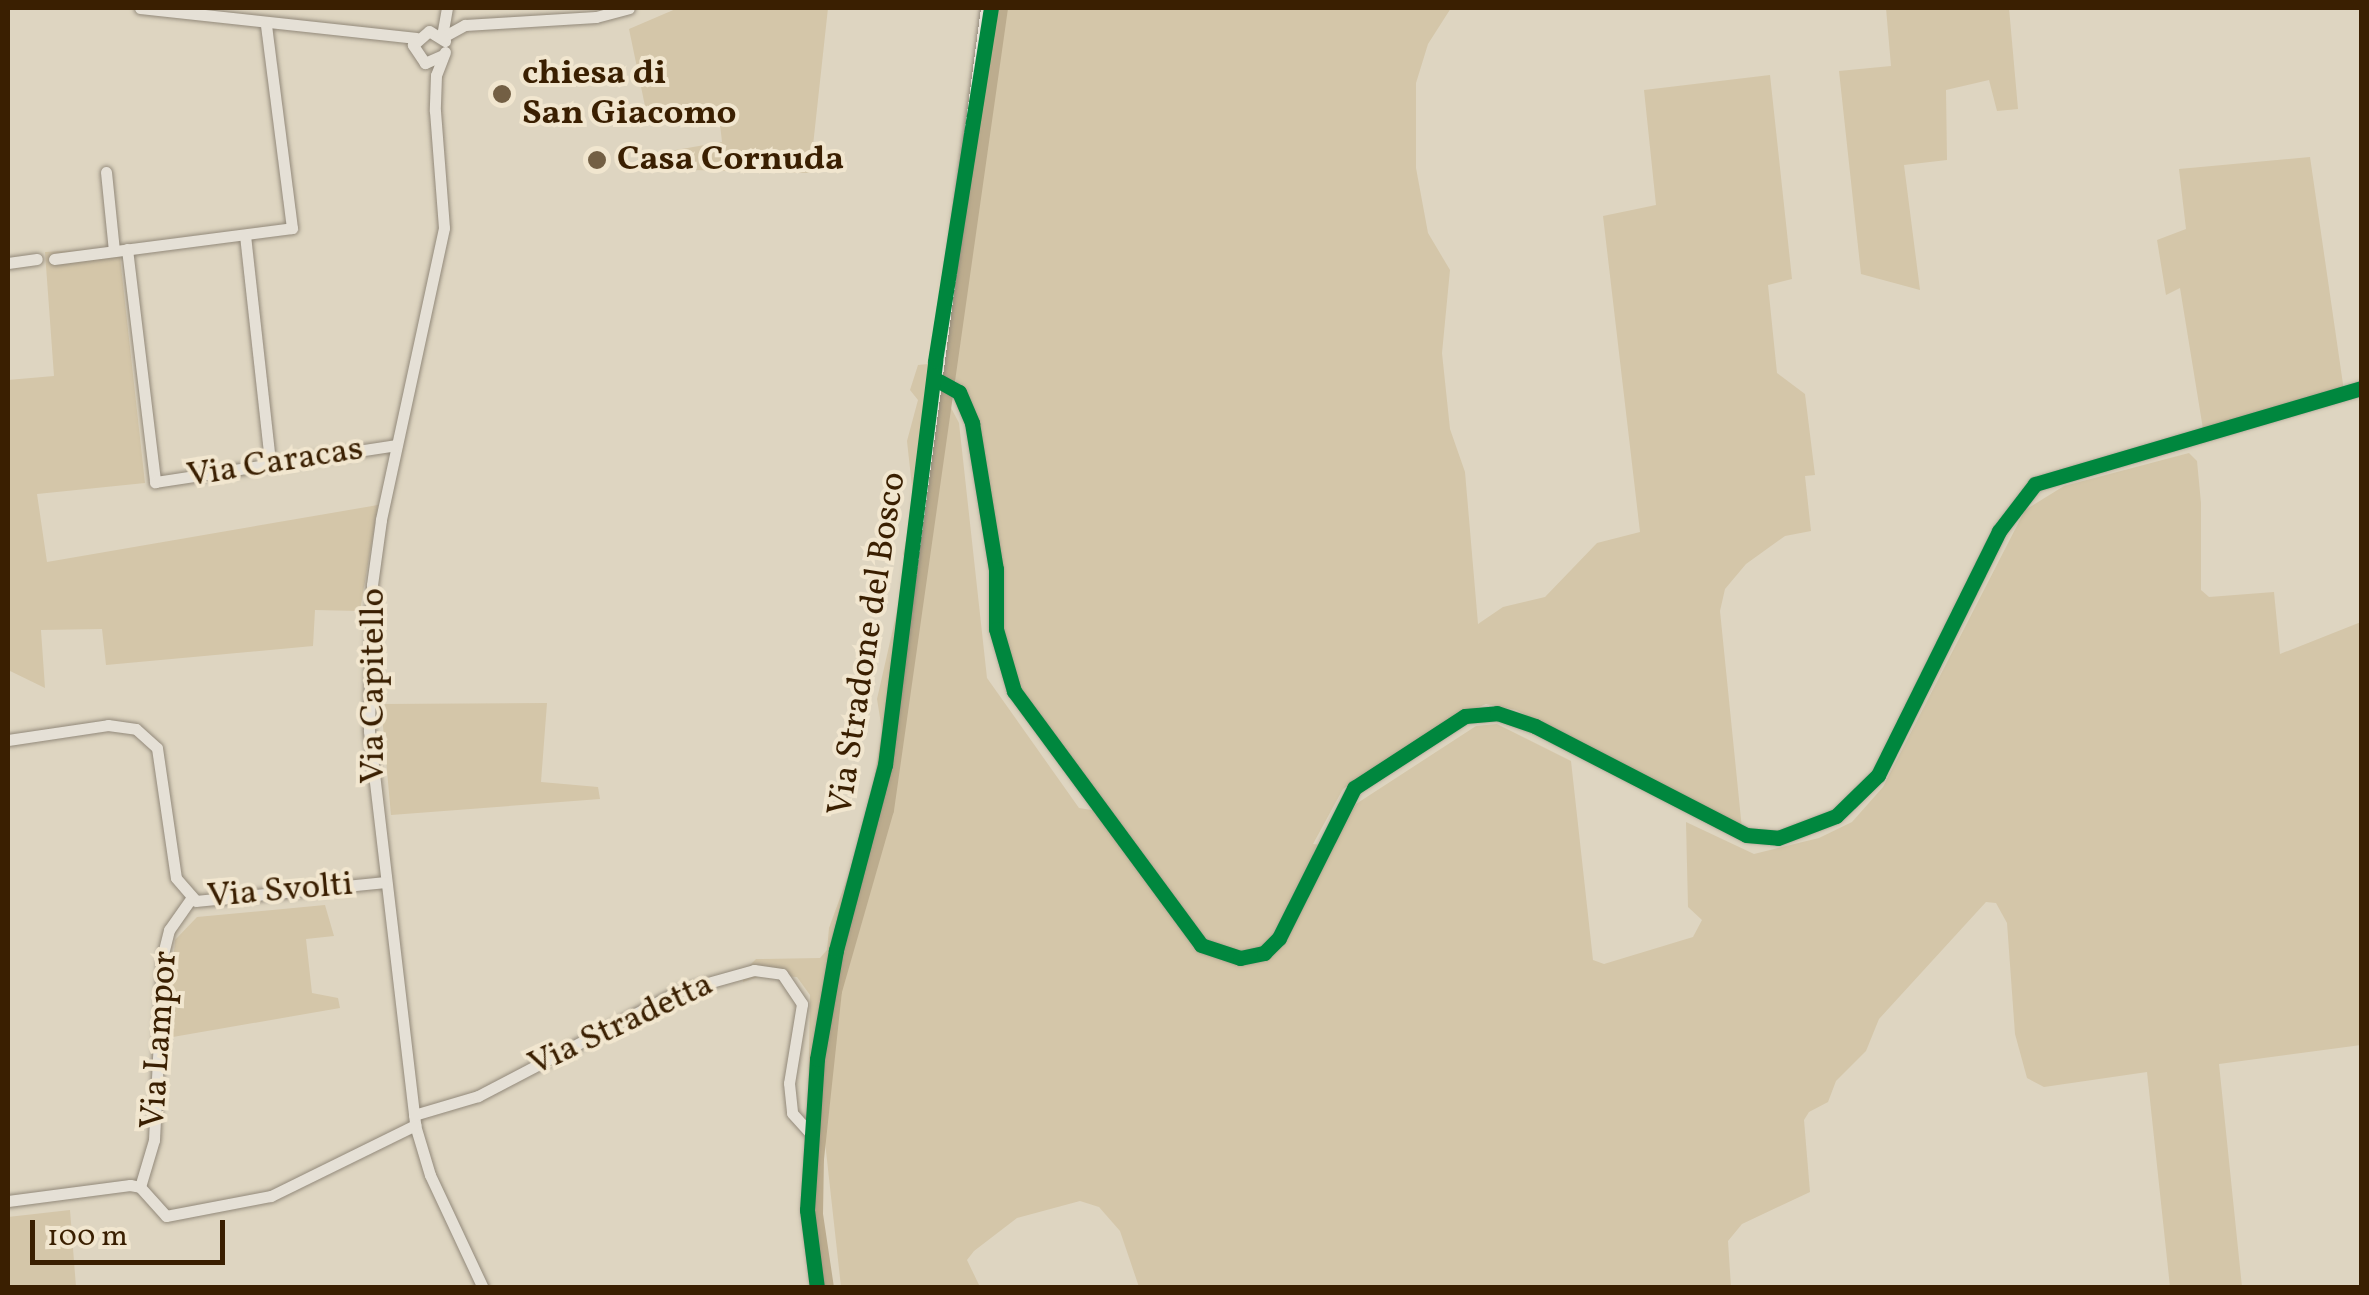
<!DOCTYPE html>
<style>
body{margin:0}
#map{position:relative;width:2369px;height:1295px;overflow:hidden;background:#ded5c1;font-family:Vollkorn,serif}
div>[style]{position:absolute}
.green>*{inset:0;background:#d4c6a9}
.canal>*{height:14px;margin:-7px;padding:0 7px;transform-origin:7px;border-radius:7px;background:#bcac8e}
.roads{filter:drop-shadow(0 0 2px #92897a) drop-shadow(0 0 2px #92897a)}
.minor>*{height:11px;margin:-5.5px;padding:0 5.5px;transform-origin:5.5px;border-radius:5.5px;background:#e5e0d6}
.cycleway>*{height:15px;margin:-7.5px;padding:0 7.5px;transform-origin:7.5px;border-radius:7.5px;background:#00873e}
.dots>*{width:28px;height:28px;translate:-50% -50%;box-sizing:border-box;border:5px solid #f1e6cf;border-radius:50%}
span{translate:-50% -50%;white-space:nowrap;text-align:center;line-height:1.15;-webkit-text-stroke:8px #f1e6cf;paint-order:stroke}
.poi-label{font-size:35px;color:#3a1f01;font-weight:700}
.left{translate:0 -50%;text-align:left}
.street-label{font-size:35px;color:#3a1f01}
.frame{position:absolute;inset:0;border:10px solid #3a1f01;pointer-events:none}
.scale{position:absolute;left:30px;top:1220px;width:195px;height:45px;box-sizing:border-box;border:5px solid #3a1f01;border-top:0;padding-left:12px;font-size:30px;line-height:35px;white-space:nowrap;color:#3a1f01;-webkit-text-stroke:8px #f1e6cf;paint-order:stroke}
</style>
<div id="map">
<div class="green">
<div style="clip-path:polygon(678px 8px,828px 8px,810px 173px,652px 169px,647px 155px,722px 142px,718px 106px,645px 106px,629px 29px)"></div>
<div style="clip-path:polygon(1002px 8px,1451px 8px,1428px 44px,1416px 83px,1416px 168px,1428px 233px,1450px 270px,1442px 353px,1450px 429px,1465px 472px,1478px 624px,1503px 607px,1545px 597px,1597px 543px,1640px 532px,1603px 216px,1656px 205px,1644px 90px,1770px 75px,1792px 279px,1768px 285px,1777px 373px,1805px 394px,1815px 475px,1805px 476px,1811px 531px,1785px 536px,1746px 564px,1725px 589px,1720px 611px,1742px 829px,1516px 710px,1486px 704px,1445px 722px,1343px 789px,1313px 844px,1332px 846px,1356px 804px,1476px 726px,1497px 724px,1571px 761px,1593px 960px,1604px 964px,1693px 937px,1702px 920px,1688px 907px,1686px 822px,1754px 854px,1819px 838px,1852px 822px,1883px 787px,2025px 510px,2064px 486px,2189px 453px,2197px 461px,2201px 503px,2201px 590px,2209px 597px,2274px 592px,2280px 654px,2361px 622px,2361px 1045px,2219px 1064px,2242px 1287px,2170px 1287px,2147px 1072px,2044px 1087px,2027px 1078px,2015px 1034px,2007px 923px,1996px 903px,1986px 902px,1879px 1019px,1866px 1051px,1836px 1081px,1828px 1102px,1809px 1112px,1804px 1120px,1810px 1192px,1742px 1224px,1728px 1241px,1731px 1287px,1139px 1287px,1120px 1231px,1099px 1207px,1080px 1201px,1017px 1218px,974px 1251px,967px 1260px,980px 1287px,841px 1287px,825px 1142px,817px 1121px,808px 1115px,810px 995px,797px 977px,765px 975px,743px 982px,743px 972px,756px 959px,820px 958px,827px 950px,829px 928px,867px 824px,882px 730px,877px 699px,907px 567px,903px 554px,914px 505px,907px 441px,918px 400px,910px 390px,918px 365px,928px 364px,959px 423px,987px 678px,1079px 808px,1104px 812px,1025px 704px,1002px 653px,980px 434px,948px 364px)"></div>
<div style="clip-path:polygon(1886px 8px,2009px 8px,2018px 109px,1997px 111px,1989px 80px,1946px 90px,1947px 160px,1904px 165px,1920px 290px,1861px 274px,1839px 71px,1891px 66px)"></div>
<div style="clip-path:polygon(2310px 157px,2344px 391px,2203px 429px,2180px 288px,2166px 295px,2157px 240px,2186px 229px,2179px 169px)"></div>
<div style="clip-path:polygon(119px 248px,145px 483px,37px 494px,47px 562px,378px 505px,360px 611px,315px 610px,313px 646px,106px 665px,102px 629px,41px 630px,45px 688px,8px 670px,8px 380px,54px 376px,45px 252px)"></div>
<div style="clip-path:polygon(547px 703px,541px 782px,598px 787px,600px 799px,391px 815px,381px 704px)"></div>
<div style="clip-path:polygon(325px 905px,334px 936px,306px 939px,312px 993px,338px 998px,340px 1008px,167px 1038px,175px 940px,197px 917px)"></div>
<div style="clip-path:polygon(70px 1210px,76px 1287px,8px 1287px,8px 1217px)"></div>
</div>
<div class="canal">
<div style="left:827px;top:1288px;width:75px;rotate:-98.5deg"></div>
<div style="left:816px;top:1214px;width:55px;rotate:-89deg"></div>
<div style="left:817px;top:1159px;width:169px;rotate:-83.9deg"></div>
<div style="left:835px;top:991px;width:188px;rotate:-74deg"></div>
<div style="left:887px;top:810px;width:810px;rotate:-81.91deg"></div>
</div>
<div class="roads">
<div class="minor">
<div style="left:140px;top:8px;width:278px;rotate:6.2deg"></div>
<div style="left:442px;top:36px;width:28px;rotate:-80deg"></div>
<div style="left:443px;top:37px;width:25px;rotate:-29deg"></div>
<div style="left:465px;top:25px;width:131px;rotate:-3.5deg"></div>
<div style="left:596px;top:17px;width:34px;rotate:-15deg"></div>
<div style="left:445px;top:52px;width:25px;rotate:111deg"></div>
<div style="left:436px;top:75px;width:36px;rotate:92deg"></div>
<div style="left:435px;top:111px;width:117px;rotate:85.6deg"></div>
<div style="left:444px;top:228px;width:299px;rotate:102.2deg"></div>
<div style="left:381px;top:520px;width:66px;rotate:97.9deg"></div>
<div style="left:372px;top:585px;width:146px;rotate:91.2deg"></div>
<div style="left:369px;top:731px;width:397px;rotate:83.3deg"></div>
<div style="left:415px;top:1125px;width:52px;rotate:73.3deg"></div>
<div style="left:430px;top:1175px;width:125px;rotate:64.9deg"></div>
<div style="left:443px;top:55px;width:20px;rotate:156deg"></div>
<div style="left:425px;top:63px;width:22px;rotate:-124deg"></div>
<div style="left:413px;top:45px;width:21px;rotate:-41deg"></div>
<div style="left:429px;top:31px;width:19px;rotate:32deg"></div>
<div style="left:106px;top:172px;width:79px;rotate:84.2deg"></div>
<div style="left:245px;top:235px;width:229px;rotate:83.7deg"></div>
<div style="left:127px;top:249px;width:235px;rotate:83.1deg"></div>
<div style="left:155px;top:482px;width:244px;rotate:-8.7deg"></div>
<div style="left:54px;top:259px;width:240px;rotate:-7.4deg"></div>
<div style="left:292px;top:228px;width:206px;rotate:-97.3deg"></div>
<div style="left:8px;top:263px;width:29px;rotate:-8deg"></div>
<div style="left:937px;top:380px;width:25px;rotate:29deg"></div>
<div style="left:959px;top:392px;width:34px;rotate:67deg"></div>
<div style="left:972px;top:423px;width:148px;rotate:80.7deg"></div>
<div style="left:996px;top:569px;width:60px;rotate:90deg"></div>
<div style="left:996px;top:629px;width:65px;rotate:73.8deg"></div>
<div style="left:1014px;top:691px;width:315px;rotate:53.6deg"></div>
<div style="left:1201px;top:945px;width:41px;rotate:18.4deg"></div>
<div style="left:1240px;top:958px;width:25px;rotate:-12deg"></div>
<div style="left:1264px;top:953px;width:21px;rotate:-45deg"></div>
<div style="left:1279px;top:938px;width:168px;rotate:-63.4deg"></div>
<div style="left:1354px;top:788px;width:132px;rotate:-33deg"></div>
<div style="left:1465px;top:716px;width:32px;rotate:-5deg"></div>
<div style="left:1497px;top:713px;width:40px;rotate:18.9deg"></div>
<div style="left:1535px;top:726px;width:237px;rotate:27.3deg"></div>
<div style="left:1746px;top:835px;width:32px;rotate:5deg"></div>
<div style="left:1778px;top:838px;width:62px;rotate:-20.8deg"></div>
<div style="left:1836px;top:816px;width:59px;rotate:-44.3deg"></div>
<div style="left:1878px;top:775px;width:272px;rotate:-63.6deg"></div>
<div style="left:1999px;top:531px;width:59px;rotate:-52.5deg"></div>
<div style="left:2035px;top:484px;width:341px;rotate:-16.4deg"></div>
<div style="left:8px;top:740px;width:101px;rotate:-8.5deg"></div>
<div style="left:108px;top:725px;width:28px;rotate:8deg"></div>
<div style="left:136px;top:729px;width:28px;rotate:42deg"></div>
<div style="left:157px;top:748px;width:131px;rotate:81.7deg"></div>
<div style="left:176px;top:878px;width:30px;rotate:49deg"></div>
<div style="left:196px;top:901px;width:190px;rotate:-5.7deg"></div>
<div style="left:414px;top:1115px;width:67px;rotate:-16.5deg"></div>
<div style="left:478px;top:1096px;width:227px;rotate:-27.6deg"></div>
<div style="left:679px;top:991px;width:78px;rotate:-15.6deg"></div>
<div style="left:754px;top:970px;width:28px;rotate:8deg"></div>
<div style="left:782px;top:974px;width:36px;rotate:56deg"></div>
<div style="left:802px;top:1004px;width:80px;rotate:99.3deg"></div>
<div style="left:789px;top:1083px;width:30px;rotate:84deg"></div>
<div style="left:792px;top:1113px;width:27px;rotate:48deg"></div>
<div style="left:140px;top:1187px;width:49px;rotate:-73.4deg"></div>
<div style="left:154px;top:1140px;width:186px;rotate:-87.2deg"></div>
<div style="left:163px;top:954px;width:25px;rotate:-76deg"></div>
<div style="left:169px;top:930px;width:39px;rotate:-55deg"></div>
<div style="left:8px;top:1201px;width:123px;rotate:-7.5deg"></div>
<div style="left:130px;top:1185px;width:10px;rotate:11deg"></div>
<div style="left:140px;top:1187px;width:39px;rotate:48deg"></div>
<div style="left:166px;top:1216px;width:107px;rotate:-10.8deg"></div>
<div style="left:271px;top:1196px;width:161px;rotate:-26.2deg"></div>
<div style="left:817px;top:1288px;width:79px;rotate:-97.3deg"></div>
<div style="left:807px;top:1210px;width:151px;rotate:-86.2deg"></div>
<div style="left:817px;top:1059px;width:111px;rotate:-80.1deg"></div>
<div style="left:836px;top:950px;width:191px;rotate:-75.2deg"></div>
<div style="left:885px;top:765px;width:764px;rotate:-82.4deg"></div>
</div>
</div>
<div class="cycleway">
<div style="left:937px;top:380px;width:25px;rotate:29deg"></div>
<div style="left:959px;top:392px;width:34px;rotate:67deg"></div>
<div style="left:972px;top:423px;width:148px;rotate:80.7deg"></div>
<div style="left:996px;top:569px;width:60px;rotate:90deg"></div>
<div style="left:996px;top:629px;width:65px;rotate:73.8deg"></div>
<div style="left:1014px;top:691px;width:315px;rotate:53.6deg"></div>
<div style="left:1201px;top:945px;width:41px;rotate:18.4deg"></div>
<div style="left:1240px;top:958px;width:25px;rotate:-12deg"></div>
<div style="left:1264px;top:953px;width:21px;rotate:-45deg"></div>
<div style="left:1279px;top:938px;width:168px;rotate:-63.4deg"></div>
<div style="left:1354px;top:788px;width:132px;rotate:-33deg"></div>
<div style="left:1465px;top:716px;width:32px;rotate:-5deg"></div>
<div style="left:1497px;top:713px;width:40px;rotate:18.9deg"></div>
<div style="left:1535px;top:726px;width:237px;rotate:27.3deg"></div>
<div style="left:1746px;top:835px;width:32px;rotate:5deg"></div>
<div style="left:1778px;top:838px;width:62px;rotate:-20.8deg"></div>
<div style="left:1836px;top:816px;width:59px;rotate:-44.3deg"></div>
<div style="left:1878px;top:775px;width:272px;rotate:-63.6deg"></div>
<div style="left:1999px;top:531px;width:59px;rotate:-52.5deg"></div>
<div style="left:2035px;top:484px;width:341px;rotate:-16.4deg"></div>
<div style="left:817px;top:1288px;width:79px;rotate:-97.3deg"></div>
<div style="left:807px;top:1210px;width:151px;rotate:-86.2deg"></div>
<div style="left:817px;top:1059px;width:111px;rotate:-80.1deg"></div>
<div style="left:836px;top:950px;width:191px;rotate:-75.2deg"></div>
<div style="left:885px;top:765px;width:407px;rotate:-82.9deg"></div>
<div style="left:935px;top:361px;width:357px;rotate:-81deg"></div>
</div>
<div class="dots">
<div style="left:502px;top:94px;background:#735f44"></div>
<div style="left:597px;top:160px;background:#735f44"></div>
</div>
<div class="poi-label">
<span class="left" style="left:522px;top:94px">chiesa di<br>San Giacomo</span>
<span class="left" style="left:617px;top:160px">Casa Cornuda</span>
</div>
<div class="street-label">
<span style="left:275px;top:463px;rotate:-9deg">Via Caracas</span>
<span style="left:868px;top:644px;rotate:-81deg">Via Stradone del Bosco</span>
<span style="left:374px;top:686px;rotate:-90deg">Via Capitello</span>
<span style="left:280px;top:891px;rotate:-5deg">Via Svolti</span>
<span style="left:621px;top:1025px;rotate:-25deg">Via Stradetta</span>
<span style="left:160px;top:1040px;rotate:-86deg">Via Lampor</span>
</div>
<div class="frame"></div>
<div class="scale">100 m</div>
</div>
